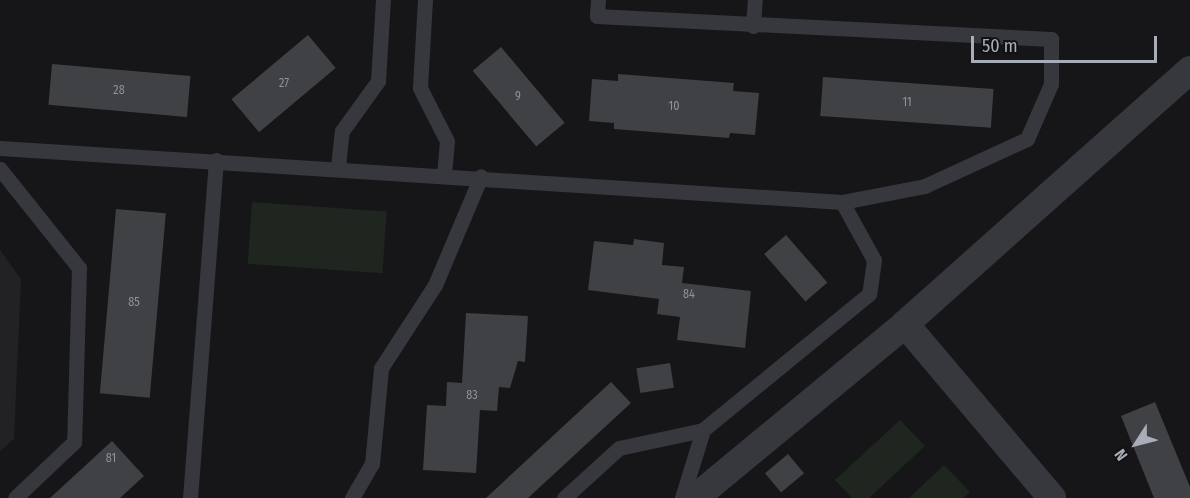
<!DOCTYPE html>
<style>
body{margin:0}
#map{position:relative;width:1190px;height:498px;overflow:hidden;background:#161618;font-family:"Fira Sans Condensed",sans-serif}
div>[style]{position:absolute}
.built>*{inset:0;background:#222225}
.green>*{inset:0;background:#1e261f;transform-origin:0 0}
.building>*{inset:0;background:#404145;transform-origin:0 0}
.lane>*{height:15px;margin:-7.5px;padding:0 7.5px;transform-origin:7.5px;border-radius:7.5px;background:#37383d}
.street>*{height:28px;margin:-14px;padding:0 14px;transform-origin:14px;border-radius:14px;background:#37383d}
span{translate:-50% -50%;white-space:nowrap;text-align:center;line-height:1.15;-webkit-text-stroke:4.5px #111113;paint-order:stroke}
.number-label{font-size:12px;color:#8e929b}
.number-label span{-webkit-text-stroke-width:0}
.north{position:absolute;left:1106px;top:414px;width:60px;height:60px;-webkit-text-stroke:4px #111113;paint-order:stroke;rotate:234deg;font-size:16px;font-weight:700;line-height:24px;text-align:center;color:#a8adb8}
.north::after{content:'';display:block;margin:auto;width:21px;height:27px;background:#a8adb8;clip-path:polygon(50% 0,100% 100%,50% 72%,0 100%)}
.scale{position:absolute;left:971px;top:36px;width:186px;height:27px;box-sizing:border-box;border:3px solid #a8adb8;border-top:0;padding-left:8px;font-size:18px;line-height:21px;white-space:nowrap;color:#a8adb8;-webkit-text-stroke:4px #111113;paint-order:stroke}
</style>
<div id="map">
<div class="built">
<div style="clip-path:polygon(0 250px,21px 279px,14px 439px,0 451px)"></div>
</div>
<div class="green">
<div style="left:252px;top:202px;width:135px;height:62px;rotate:4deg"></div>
<div style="clip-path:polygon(900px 420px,925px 446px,869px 498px,852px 498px,835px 480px)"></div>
<div style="clip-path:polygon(944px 465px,970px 492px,963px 498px,909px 498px)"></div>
</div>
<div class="building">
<div style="left:308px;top:35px;width:43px;height:100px;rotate:50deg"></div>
<div style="left:501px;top:47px;width:99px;height:37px;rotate:50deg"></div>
<div style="left:52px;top:64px;width:139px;height:41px;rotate:5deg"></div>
<div style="clip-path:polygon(618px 74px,734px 83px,733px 91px,759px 93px,755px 135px,730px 133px,729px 138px,614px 129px,614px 123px,589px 121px,592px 79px,618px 81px)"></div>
<div style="left:823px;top:77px;width:171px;height:39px;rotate:4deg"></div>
<div style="left:116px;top:209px;width:50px;height:185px;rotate:5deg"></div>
<div style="left:786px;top:235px;width:63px;height:29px;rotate:49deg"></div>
<div style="clip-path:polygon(634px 239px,664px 243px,662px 265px,684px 267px,682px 283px,751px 291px,745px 348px,677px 340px,680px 317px,657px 314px,659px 299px,588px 290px,594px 241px,633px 245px)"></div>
<div style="clip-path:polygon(466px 313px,528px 316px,525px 362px,518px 361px,510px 388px,499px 387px,497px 411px,480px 410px,476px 473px,423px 470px,427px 405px,446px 406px,447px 382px,462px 383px)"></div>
<div style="left:670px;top:363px;width:25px;height:34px;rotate:81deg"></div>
<div style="clip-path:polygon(611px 382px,631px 403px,528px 498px,486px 498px)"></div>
<div style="clip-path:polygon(1155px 402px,1190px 487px,1190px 498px,1154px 498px,1121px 416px)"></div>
<div style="clip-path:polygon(112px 441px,144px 476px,120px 498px,50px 498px)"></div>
<div style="left:788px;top:454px;width:25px;height:30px;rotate:50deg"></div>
</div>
<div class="lane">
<div style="left:425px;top:0;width:88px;rotate:93.3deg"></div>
<div style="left:420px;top:88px;width:59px;rotate:63deg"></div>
<div style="left:447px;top:141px;width:32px;rotate:95deg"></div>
<div style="left:598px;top:0;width:16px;rotate:94deg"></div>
<div style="left:597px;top:16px;width:455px;rotate:2.9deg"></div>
<div style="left:1051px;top:39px;width:45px;rotate:90deg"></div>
<div style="left:1051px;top:84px;width:60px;rotate:113.6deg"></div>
<div style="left:1027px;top:139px;width:112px;rotate:155.3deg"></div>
<div style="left:925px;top:186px;width:85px;rotate:169.1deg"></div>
<div style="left:753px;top:26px;width:26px;rotate:-86deg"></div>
<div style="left:0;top:148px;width:844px;rotate:3.67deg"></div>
<div style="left:842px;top:202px;width:66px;rotate:61.1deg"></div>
<div style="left:874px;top:260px;width:34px;rotate:98deg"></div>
<div style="left:869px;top:294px;width:215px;rotate:140.7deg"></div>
<div style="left:703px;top:430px;width:71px;rotate:107.2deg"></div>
<div style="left:338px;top:167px;width:36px;rotate:-84deg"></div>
<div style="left:342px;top:131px;width:62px;rotate:-54.2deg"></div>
<div style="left:378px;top:81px;width:81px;rotate:-86.5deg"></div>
<div style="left:0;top:169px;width:127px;rotate:51.4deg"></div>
<div style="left:79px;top:268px;width:174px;rotate:91.6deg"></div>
<div style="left:74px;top:442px;width:81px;rotate:136.5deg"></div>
<div style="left:190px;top:498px;width:339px;rotate:-85.6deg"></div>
<div style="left:352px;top:498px;width:39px;rotate:-60deg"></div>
<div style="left:372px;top:464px;width:96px;rotate:-84.6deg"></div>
<div style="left:381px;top:368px;width:99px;rotate:-57deg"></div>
<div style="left:435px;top:285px;width:118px;rotate:-67.1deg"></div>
<div style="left:564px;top:498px;width:74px;rotate:-42.3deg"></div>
<div style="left:619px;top:448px;width:86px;rotate:-12.1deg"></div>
</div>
<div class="street">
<div style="left:905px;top:324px;width:228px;rotate:49.8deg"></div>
<div style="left:695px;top:498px;width:273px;rotate:-39.6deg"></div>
<div style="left:905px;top:324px;width:382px;rotate:-41.7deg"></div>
</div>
<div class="number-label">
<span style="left:284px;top:84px">27</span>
<span style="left:119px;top:91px">28</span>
<span style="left:518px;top:97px">9</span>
<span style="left:907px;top:103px">11</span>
<span style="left:674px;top:107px">10</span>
<span style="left:689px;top:295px">84</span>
<span style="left:134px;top:303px">85</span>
<span style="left:472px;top:396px">83</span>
<span style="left:111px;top:459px">81</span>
</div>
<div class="north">N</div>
<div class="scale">50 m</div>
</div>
